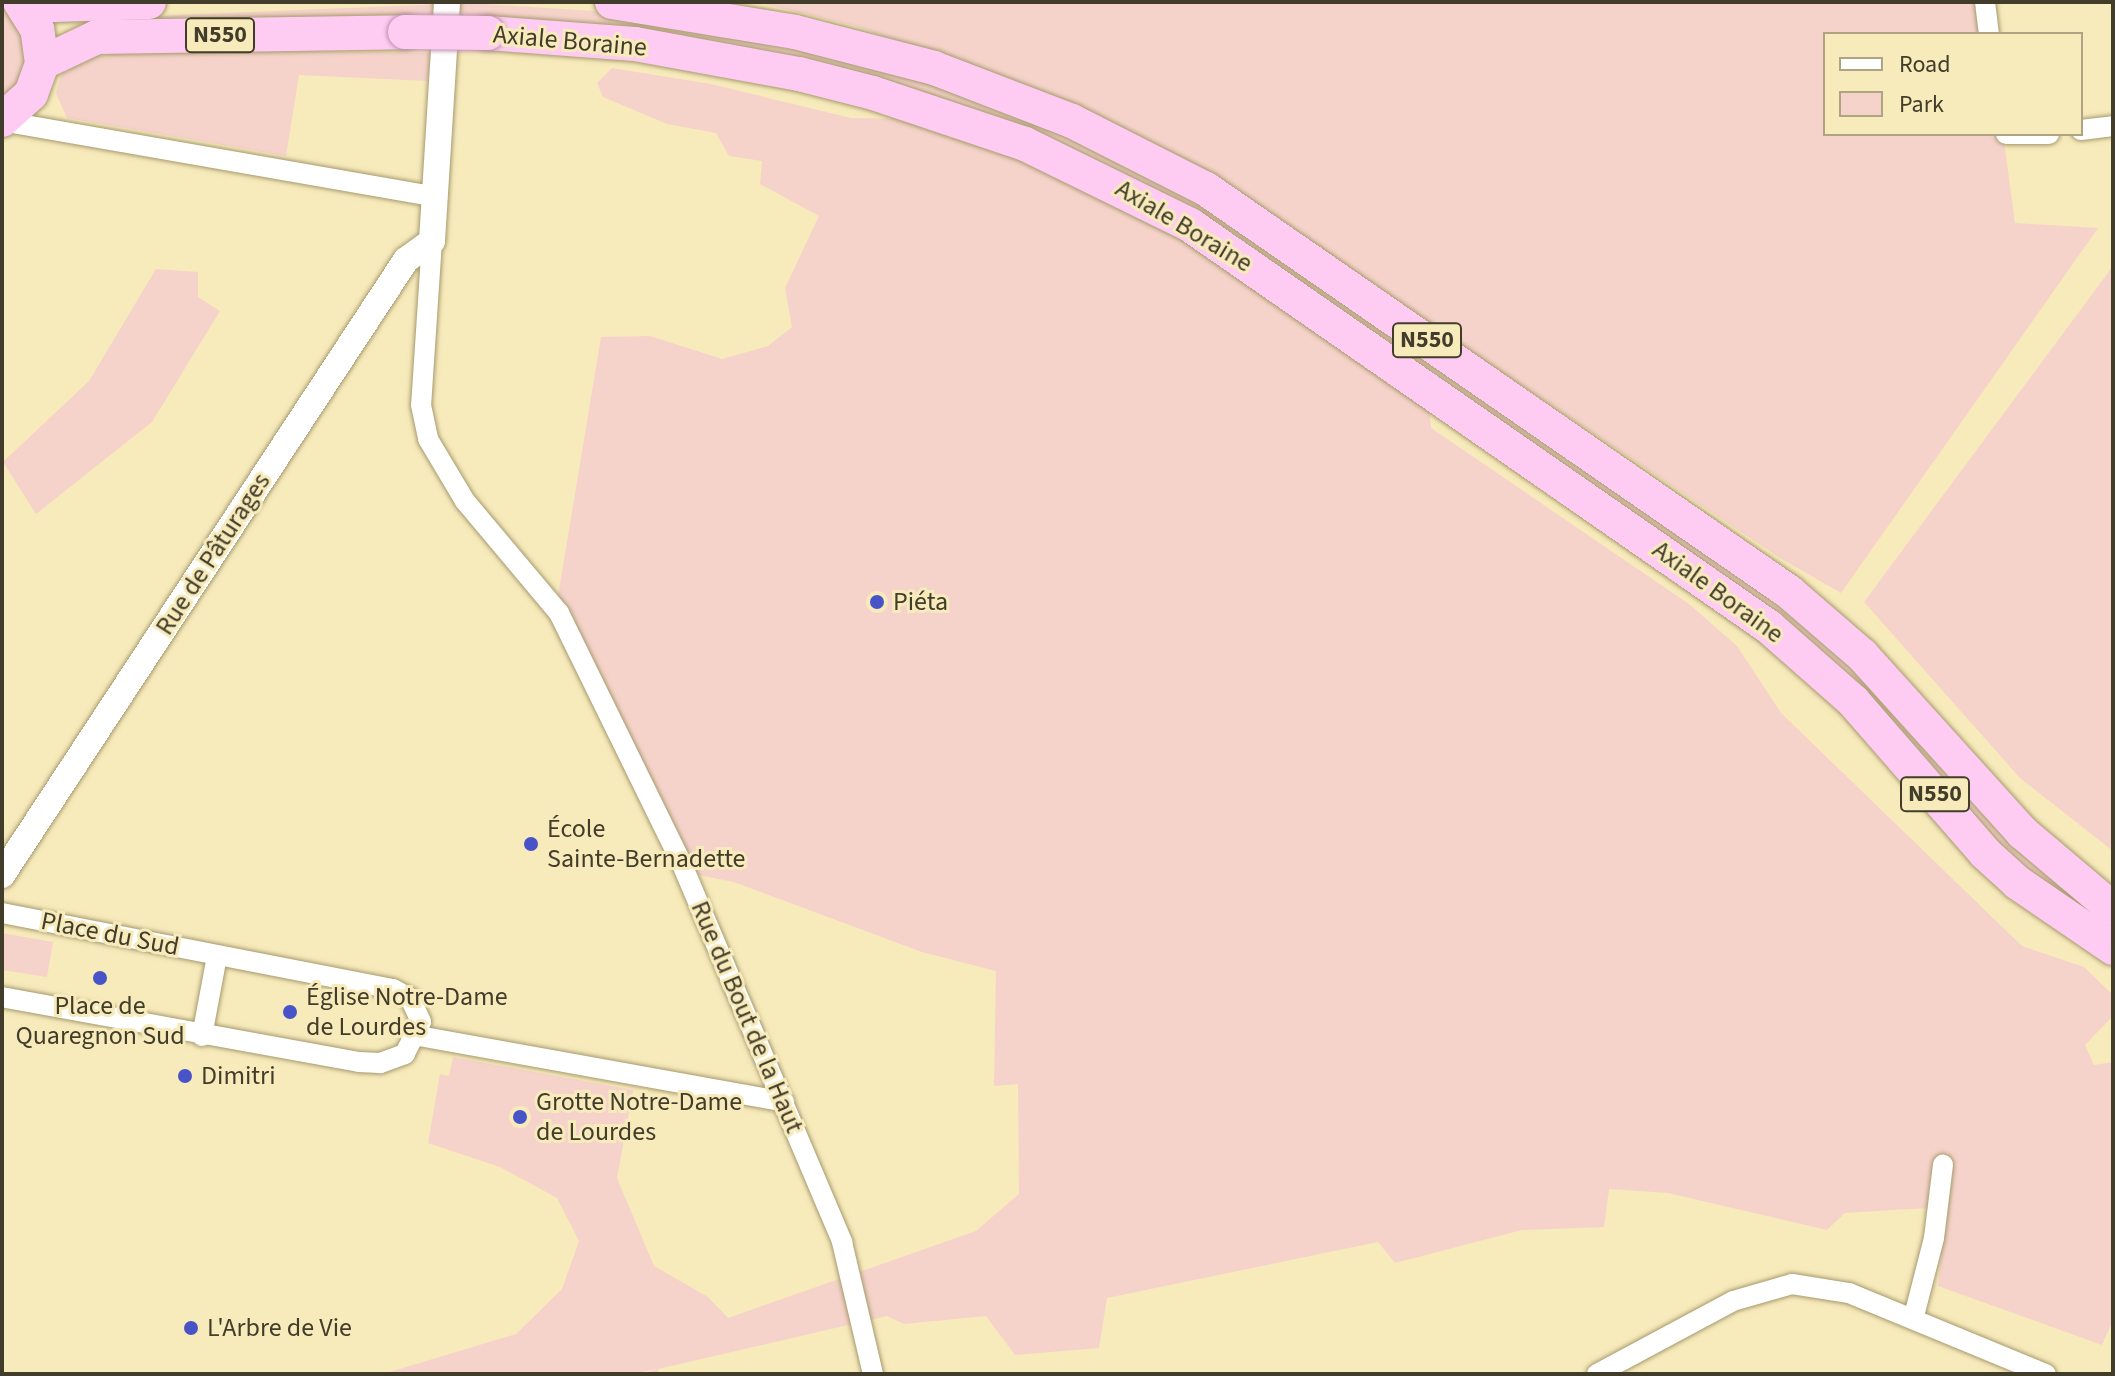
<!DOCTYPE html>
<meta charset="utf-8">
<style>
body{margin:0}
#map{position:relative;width:2115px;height:1376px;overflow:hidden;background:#f7eabb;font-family:"Source Sans 3",sans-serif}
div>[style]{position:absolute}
.green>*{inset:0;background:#f6d3ca}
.roads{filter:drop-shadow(0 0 2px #a69a6e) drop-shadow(0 0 2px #a69a6e)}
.minor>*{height:20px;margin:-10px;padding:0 10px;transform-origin:10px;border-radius:10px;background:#fff}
.tertiary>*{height:26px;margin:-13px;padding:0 13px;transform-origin:13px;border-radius:13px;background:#fff}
.trunk>*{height:34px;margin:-17px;padding:0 17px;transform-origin:17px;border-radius:17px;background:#feccf2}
.bridges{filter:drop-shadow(0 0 2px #bc91aa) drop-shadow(0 0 2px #bc91aa)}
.trunk-bridge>*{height:34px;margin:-17px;padding:0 17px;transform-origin:17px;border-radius:17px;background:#feccf2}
.dots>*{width:22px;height:22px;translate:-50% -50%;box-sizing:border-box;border:4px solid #f7eabb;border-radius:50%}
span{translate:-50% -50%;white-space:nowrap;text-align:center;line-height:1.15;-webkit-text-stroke:6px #f7eabb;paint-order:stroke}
.shield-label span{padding:2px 6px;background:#f7eabb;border:2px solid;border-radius:6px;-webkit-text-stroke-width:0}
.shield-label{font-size:24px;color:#423c2a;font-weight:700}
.street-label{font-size:26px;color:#423c2a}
.poi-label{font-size:26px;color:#423c2a}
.left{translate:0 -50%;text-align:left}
.frame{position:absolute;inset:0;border:4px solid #423c2a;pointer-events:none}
.legend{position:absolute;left:1823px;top:32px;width:260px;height:104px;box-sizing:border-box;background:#f7eabb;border:2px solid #afa481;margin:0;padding:10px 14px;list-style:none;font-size:24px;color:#423c2a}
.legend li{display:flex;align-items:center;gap:16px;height:40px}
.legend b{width:40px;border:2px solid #afa481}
</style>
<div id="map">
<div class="green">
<div style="clip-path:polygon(756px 2px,1985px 2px,1989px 34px,1825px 34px,1825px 134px,2003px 134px,2015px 223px,2098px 228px,1841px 593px,1780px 558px,1193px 166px,944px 57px,855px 26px)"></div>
<div style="clip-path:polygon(469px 3px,625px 13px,715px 25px,993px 101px,1163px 178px,1809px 622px,2113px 924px,2113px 934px,2018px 867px,1891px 725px,1234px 240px,823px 68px,111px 23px,173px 15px)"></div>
<div style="clip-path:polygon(2px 4px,21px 23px,27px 72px,2px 106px)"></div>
<div style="clip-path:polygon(118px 53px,294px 51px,431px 53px,428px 81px,299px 75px,286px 156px,67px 118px,56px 93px,61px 75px,90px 58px)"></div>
<div style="clip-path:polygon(612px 68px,711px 84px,851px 118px,913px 119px,1022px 156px,1175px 229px,1429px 405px,1431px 428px,1689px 604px,1737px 646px,1781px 713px,2022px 946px,2084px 967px,2113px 995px,2113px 1016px,2085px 1045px,2094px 1065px,2113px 1062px,2113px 1320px,2102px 1345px,1938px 1286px,1946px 1207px,1845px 1213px,1827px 1230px,1668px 1193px,1609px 1189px,1604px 1227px,1522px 1230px,1395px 1263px,1378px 1242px,1107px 1298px,1099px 1348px,1015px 1355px,986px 1316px,904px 1324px,887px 1316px,658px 1369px,659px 1374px,642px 1374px,657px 1369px,631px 1374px,383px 1374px,516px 1334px,562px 1289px,579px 1241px,557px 1198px,500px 1167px,428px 1143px,440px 1074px,449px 1076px,453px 1057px,633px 1090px,617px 1178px,654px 1266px,708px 1297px,728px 1318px,976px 1231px,1019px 1194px,1018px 1084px,994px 1086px,996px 971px,922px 952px,734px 882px,678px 871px,555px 614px,601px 337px,650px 336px,722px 359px,768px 346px,792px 327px,785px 288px,819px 216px,760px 184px,762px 161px,729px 156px,716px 133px,667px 124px,603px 97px,597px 83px)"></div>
<div style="clip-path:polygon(2113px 266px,2113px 851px,2020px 778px,1864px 602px)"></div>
<div style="clip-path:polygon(156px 269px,198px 272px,198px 297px,220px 311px,152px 422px,36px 514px,3px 462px,89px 381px)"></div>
<div style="clip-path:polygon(2px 933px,53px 942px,47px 977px,2px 970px)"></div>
</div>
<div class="roads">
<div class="minor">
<div style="left:1985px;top:2px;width:32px;rotate:83deg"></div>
<div style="left:2px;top:121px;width:437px;rotate:9.9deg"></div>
<div style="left:2081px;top:130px;width:32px;rotate:-7deg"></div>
<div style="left:2006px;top:134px;width:43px"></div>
<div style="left:432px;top:241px;width:164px;rotate:93.8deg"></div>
<div style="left:421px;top:405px;width:35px;rotate:78deg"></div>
<div style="left:428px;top:439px;width:72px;rotate:59.2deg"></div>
<div style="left:465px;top:501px;width:146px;rotate:50deg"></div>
<div style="left:559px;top:613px;width:277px;rotate:63.9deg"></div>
<div style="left:681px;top:862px;width:413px;rotate:67deg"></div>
<div style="left:842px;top:1242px;width:136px;rotate:76.8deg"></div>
<div style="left:2px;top:913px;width:398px;rotate:11deg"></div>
<div style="left:393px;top:989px;width:19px;rotate:28deg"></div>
<div style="left:410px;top:998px;width:26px;rotate:65deg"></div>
<div style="left:421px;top:1022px;width:36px;rotate:117deg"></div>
<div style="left:405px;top:1054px;width:27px;rotate:160deg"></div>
<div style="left:380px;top:1063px;width:21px;rotate:-177deg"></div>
<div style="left:359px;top:1062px;width:363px;rotate:-169.7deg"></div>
<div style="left:202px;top:1036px;width:81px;rotate:-79.4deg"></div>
<div style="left:419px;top:1036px;width:371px;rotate:10.2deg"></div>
<div style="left:1914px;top:1316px;width:81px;rotate:-75.6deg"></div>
<div style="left:1934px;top:1238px;width:74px;rotate:-83deg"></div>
<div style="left:1597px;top:1374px;width:154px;rotate:-28.2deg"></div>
<div style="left:1733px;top:1301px;width:61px;rotate:-16.1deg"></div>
<div style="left:1792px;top:1284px;width:58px;rotate:9deg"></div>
<div style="left:1849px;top:1293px;width:213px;rotate:22.4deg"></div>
</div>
<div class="tertiary">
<div style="left:2px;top:875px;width:736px;rotate:-56.7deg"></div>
<div style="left:406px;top:260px;width:32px;rotate:-36deg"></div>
<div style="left:432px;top:241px;width:239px;rotate:-86.4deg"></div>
</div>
<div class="trunk">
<div style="left:612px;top:2px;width:185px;rotate:9.3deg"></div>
<div style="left:795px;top:32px;width:144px;rotate:14.5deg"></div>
<div style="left:934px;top:68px;width:148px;rotate:21deg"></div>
<div style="left:1072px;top:121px;width:150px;rotate:26.9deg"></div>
<div style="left:1206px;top:189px;width:709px;rotate:34.65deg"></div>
<div style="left:1789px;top:592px;width:96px;rotate:40.8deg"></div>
<div style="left:1862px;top:655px;width:240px;rotate:47.9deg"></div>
<div style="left:2023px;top:833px;width:118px;rotate:40.2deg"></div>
<div style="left:23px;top:6px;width:126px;rotate:-1.8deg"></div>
<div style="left:488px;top:33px;width:147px;rotate:4.3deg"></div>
<div style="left:635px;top:44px;width:167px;rotate:10.4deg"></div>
<div style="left:799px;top:74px;width:76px;rotate:14.4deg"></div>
<div style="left:873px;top:93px;width:160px;rotate:18.5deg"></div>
<div style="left:1025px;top:144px;width:184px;rotate:26.1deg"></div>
<div style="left:1190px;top:225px;width:705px;rotate:34.77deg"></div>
<div style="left:1769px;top:627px;width:112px;rotate:41.4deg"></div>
<div style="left:1853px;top:701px;width:201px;rotate:49deg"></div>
<div style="left:1985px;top:853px;width:45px;rotate:42.3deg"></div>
<div style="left:2018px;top:883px;width:115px;rotate:34.4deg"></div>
<div style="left:42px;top:63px;width:61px;rotate:-25.3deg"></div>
<div style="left:97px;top:37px;width:308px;rotate:-0.9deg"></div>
<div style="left:2px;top:120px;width:39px;rotate:-42deg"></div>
<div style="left:31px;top:94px;width:33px;rotate:-70deg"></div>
<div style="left:42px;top:63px;width:34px;rotate:-98deg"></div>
<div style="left:37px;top:29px;width:32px;rotate:-122deg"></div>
</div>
</div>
<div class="bridges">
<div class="trunk-bridge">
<div style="left:405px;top:32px;width:83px;rotate:0.7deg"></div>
</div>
</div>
<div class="dots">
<div style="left:877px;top:602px;background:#4953c8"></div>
<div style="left:531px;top:844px;background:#4953c8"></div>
<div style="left:100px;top:978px;background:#4953c8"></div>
<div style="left:290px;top:1012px;background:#4953c8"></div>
<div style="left:185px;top:1076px;background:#4953c8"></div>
<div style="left:520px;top:1117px;background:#4953c8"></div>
<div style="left:191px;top:1328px;background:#4953c8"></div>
</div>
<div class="shield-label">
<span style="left:220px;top:35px">N550</span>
<span style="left:1427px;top:340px">N550</span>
<span style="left:1935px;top:794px">N550</span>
</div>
<div class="street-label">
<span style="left:570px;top:41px;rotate:5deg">Axiale Boraine</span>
<span style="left:1184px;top:226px;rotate:31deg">Axiale Boraine</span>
<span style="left:213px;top:554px;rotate:-57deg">Rue de Pâturages</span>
<span style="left:1718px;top:592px;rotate:36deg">Axiale Boraine</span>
<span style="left:110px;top:934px;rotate:11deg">Place du Sud</span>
<span style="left:747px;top:1017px;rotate:67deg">Rue du Bout de la Haut</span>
</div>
<div class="poi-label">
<span class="left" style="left:893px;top:602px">Piéta</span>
<span class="left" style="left:547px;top:844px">École<br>Sainte-Bernadette</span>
<span class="left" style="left:306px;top:1012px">Église Notre-Dame<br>de Lourdes</span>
<span style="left:100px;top:1021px">Place de<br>Quaregnon Sud</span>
<span class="left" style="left:201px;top:1076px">Dimitri</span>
<span class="left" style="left:536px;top:1117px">Grotte Notre-Dame<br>de Lourdes</span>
<span class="left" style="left:207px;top:1328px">L'Arbre de Vie</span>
</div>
<div class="frame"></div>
<ul class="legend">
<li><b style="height:10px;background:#fff"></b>Road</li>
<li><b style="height:22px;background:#f6d3ca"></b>Park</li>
</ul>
</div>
